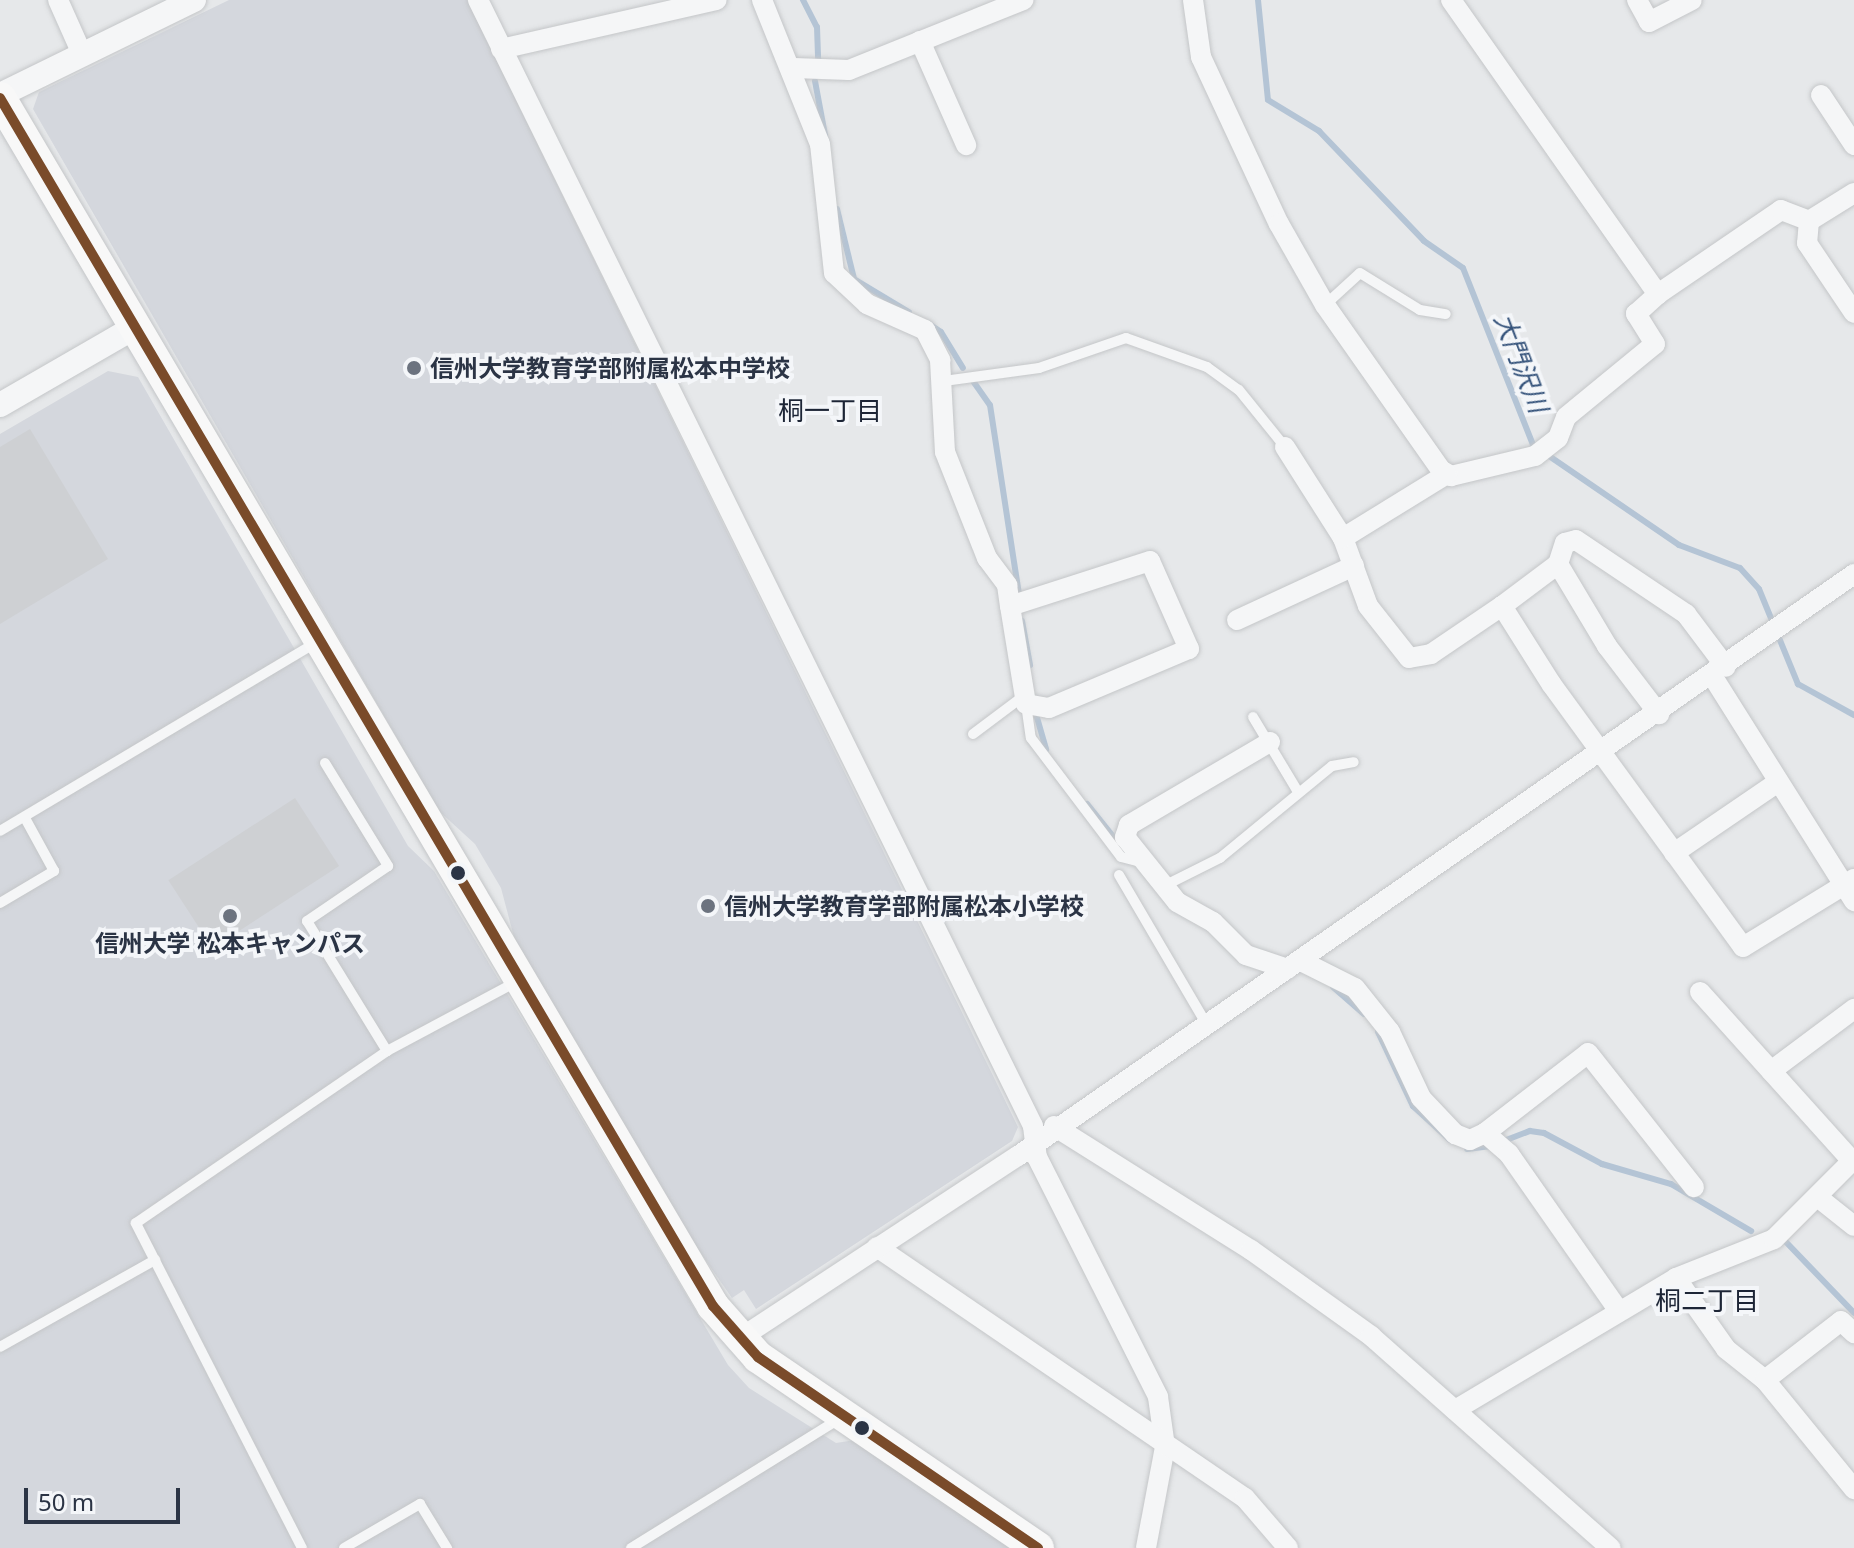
<!DOCTYPE html>
<meta charset="utf-8">
<style>
body{margin:0}
#map{position:relative;width:1854px;height:1548px;overflow:hidden;background:#e6e8ea;font-family:"Noto Sans","Noto Sans JP",sans-serif}
div>[style]{position:absolute}
.built>*{inset:0;background:#d4d7dd}
.stream>*{height:6px;margin:-3px;padding:0 3px;transform-origin:3px;border-radius:3px;background:#b4c4d5}
.building>*{inset:0;background:#ced0d3;transform-origin:0 0}
.roads{filter:drop-shadow(0 0 2px #c4c6c8) drop-shadow(0 0 2px #c4c6c8)}
.service>*{height:10px;margin:-5px;padding:0 5px;transform-origin:5px;border-radius:5px;background:#f5f6f7}
.minor>*{height:20px;margin:-10px;padding:0 10px;transform-origin:10px;border-radius:10px;background:#f5f6f7}
.tertiary>*{height:24px;margin:-12px;padding:0 12px;transform-origin:12px;border-radius:12px;background:#f5f6f7}
.trunk>*{height:32px;margin:-16px;padding:0 16px;transform-origin:16px;border-radius:16px;background:#f8f8f8}
.bus-1>*{height:10px;margin:-5px;padding:0 5px;transform-origin:5px;border-radius:5px;background:#7a4b2a}
.dots>*{width:22px;height:22px;translate:-50% -50%;box-sizing:border-box;border:4px solid #f4f6f9;border-radius:50%}
span{translate:-50% -50%;white-space:nowrap;text-align:center;line-height:1.15;-webkit-text-stroke:8px #f4f6f9;paint-order:stroke}
.poi-label{font-size:24px;color:#2b3445;font-weight:700}
.left{translate:0 -50%;text-align:left}
.water-label{font-size:26px;color:#34527a;font-style:italic}
.neighbourhood-label{font-size:26px;color:#1d2536}
.scale{position:absolute;left:24px;top:1488px;width:156px;height:36px;box-sizing:border-box;border:4px solid #2b3445;border-top:0;padding-left:10px;font-size:24px;line-height:28px;white-space:nowrap;color:#2b3445;-webkit-text-stroke:6px #f4f6f9;paint-order:stroke}
</style>
<div id="map">
<div class="built">
<div style="clip-path:polygon(229px 0,467px 0,1018px 1127px,1012px 1141px,756px 1309px,744px 1290px,732px 1298px,686px 1232px,515px 941px,501px 888px,475px 844px,439px 811px,33px 109px,39px 92px)"></div>
<div style="clip-path:polygon(108px 371px,138px 377px,408px 846px,434px 871px,728px 1365px,749px 1388px,836px 1443px,861px 1439px,1011px 1548px,0 1548px,0 434px)"></div>
</div>
<div class="stream">
<div style="left:803px;top:0;width:30px;rotate:63deg"></div>
<div style="left:817px;top:27px;width:37px;rotate:88deg"></div>
<div style="left:1258px;top:0;width:100px;rotate:84.3deg"></div>
<div style="left:1268px;top:100px;width:60px;rotate:31.3deg"></div>
<div style="left:1319px;top:131px;width:152px;rotate:46.3deg"></div>
<div style="left:1424px;top:241px;width:47px;rotate:34.7deg"></div>
<div style="left:1463px;top:268px;width:190px;rotate:68.4deg"></div>
<div style="left:1533px;top:445px;width:177px;rotate:34.4deg"></div>
<div style="left:1679px;top:545px;width:65px;rotate:20.7deg"></div>
<div style="left:1740px;top:568px;width:28px;rotate:48deg"></div>
<div style="left:1759px;top:589px;width:103px;rotate:67.7deg"></div>
<div style="left:1798px;top:684px;width:64px;rotate:29deg"></div>
<div style="left:815px;top:81px;width:55px;rotate:79.5deg"></div>
<div style="left:837px;top:209px;width:72px;rotate:76.3deg"></div>
<div style="left:854px;top:279px;width:64px;rotate:31deg"></div>
<div style="left:929px;top:324px;width:14px;rotate:34deg"></div>
<div style="left:941px;top:332px;width:42px;rotate:58.6deg"></div>
<div style="left:973px;top:381px;width:29px;rotate:55deg"></div>
<div style="left:990px;top:405px;width:191px;rotate:81.3deg"></div>
<div style="left:1022px;top:621px;width:45px;rotate:79.7deg"></div>
<div style="left:1036px;top:714px;width:37px;rotate:74deg"></div>
<div style="left:1087px;top:804px;width:53px;rotate:51.2deg"></div>
<div style="left:1333px;top:987px;width:41px;rotate:41.1deg"></div>
<div style="left:1378px;top:1032px;width:82px;rotate:64.7deg"></div>
<div style="left:1413px;top:1106px;width:50px;rotate:42.6deg"></div>
<div style="left:1501px;top:1142px;width:31px;rotate:-21deg"></div>
<div style="left:1530px;top:1131px;width:14px;rotate:8deg"></div>
<div style="left:1544px;top:1133px;width:66px;rotate:28.1deg"></div>
<div style="left:1602px;top:1164px;width:72px;rotate:16.2deg"></div>
<div style="left:1671px;top:1184px;width:93px;rotate:30.4deg"></div>
<div style="left:1467px;top:1149px;width:24px;rotate:-7deg"></div>
<div style="left:1786px;top:1242px;width:98px;rotate:46.2deg"></div>
</div>
<div class="building">
<div style="clip-path:polygon(30px 429px,108px 559px,0 624px,0 447px)"></div>
<div style="left:295px;top:798px;width:81px;height:151px;rotate:57deg"></div>
</div>
<div class="roads">
<div class="service">
<div style="left:1325px;top:305px;width:47px;rotate:-42.4deg"></div>
<div style="left:1360px;top:273px;width:70px;rotate:31.7deg"></div>
<div style="left:1420px;top:310px;width:26px;rotate:9deg"></div>
<div style="left:944px;top:381px;width:96px;rotate:-7.8deg"></div>
<div style="left:1039px;top:368px;width:92px;rotate:-19deg"></div>
<div style="left:1126px;top:338px;width:86px;rotate:19.7deg"></div>
<div style="left:1207px;top:367px;width:39px;rotate:36deg"></div>
<div style="left:1239px;top:390px;width:73px;rotate:51.1deg"></div>
<div style="left:1026px;top:704px;width:34px;rotate:82deg"></div>
<div style="left:1031px;top:738px;width:149px;rotate:52.9deg"></div>
<div style="left:1121px;top:857px;width:21px;rotate:14deg"></div>
<div style="left:1253px;top:717px;width:87px;rotate:59deg"></div>
<div style="left:973px;top:734px;width:65px;rotate:-36.9deg"></div>
<div style="left:325px;top:763px;width:121px;rotate:58.5deg"></div>
<div style="left:388px;top:866px;width:98px;rotate:145.8deg"></div>
<div style="left:307px;top:921px;width:153px;rotate:58.4deg"></div>
<div style="left:0;top:831px;width:369px;rotate:-30.8deg"></div>
<div style="left:1119px;top:875px;width:172px;rotate:59.6deg"></div>
<div style="left:1164px;top:886px;width:63px;rotate:-26.6deg"></div>
<div style="left:1220px;top:858px;width:145px;rotate:-39.4deg"></div>
<div style="left:1332px;top:766px;width:22px;rotate:-10deg"></div>
<div style="left:0;top:903px;width:63px;rotate:-30.7deg"></div>
<div style="left:54px;top:871px;width:60px;rotate:-118.7deg"></div>
<div style="left:0;top:1347px;width:178px;rotate:-29.3deg"></div>
<div style="left:302px;top:1548px;width:365px;rotate:-117.1deg"></div>
<div style="left:136px;top:1223px;width:304px;rotate:-34.4deg"></div>
<div style="left:387px;top:1051px;width:149px;rotate:-28.1deg"></div>
<div style="left:344px;top:1548px;width:88px;rotate:-30.1deg"></div>
<div style="left:420px;top:1504px;width:52px;rotate:58.5deg"></div>
<div style="left:631px;top:1548px;width:245px;rotate:-31.8deg"></div>
</div>
<div class="minor">
<div style="left:58px;top:0;width:59px;rotate:66deg"></div>
<div style="left:478px;top:0;width:1255px;rotate:63.76deg"></div>
<div style="left:1033px;top:1126px;width:31px;rotate:83deg"></div>
<div style="left:1037px;top:1157px;width:269px;rotate:63.2deg"></div>
<div style="left:1158px;top:1397px;width:50px;rotate:82deg"></div>
<div style="left:1165px;top:1447px;width:103px;rotate:100.7deg"></div>
<div style="left:762px;top:0;width:155px;rotate:68.1deg"></div>
<div style="left:820px;top:144px;width:130px;rotate:83.8deg"></div>
<div style="left:834px;top:273px;width:45px;rotate:43.2deg"></div>
<div style="left:867px;top:304px;width:64px;rotate:24.1deg"></div>
<div style="left:925px;top:330px;width:34px;rotate:63deg"></div>
<div style="left:940px;top:360px;width:92px;rotate:86.9deg"></div>
<div style="left:945px;top:452px;width:114px;rotate:68.4deg"></div>
<div style="left:987px;top:558px;width:34px;rotate:53deg"></div>
<div style="left:1007px;top:585px;width:21px;rotate:82deg"></div>
<div style="left:1010px;top:606px;width:99px;rotate:80.7deg"></div>
<div style="left:1026px;top:704px;width:23px;rotate:10deg"></div>
<div style="left:1049px;top:708px;width:152px;rotate:-22.9deg"></div>
<div style="left:1189px;top:649px;width:96px;rotate:-113.9deg"></div>
<div style="left:1150px;top:561px;width:147px;rotate:162.2deg"></div>
<div style="left:1193px;top:0;width:58px;rotate:82deg"></div>
<div style="left:1201px;top:57px;width:184px;rotate:65deg"></div>
<div style="left:1279px;top:224px;width:93px;rotate:60.4deg"></div>
<div style="left:1325px;top:305px;width:202px;rotate:54.9deg"></div>
<div style="left:1441px;top:470px;width:12px;rotate:31deg"></div>
<div style="left:1451px;top:476px;width:86px;rotate:-13.4deg"></div>
<div style="left:1535px;top:456px;width:29px;rotate:-38deg"></div>
<div style="left:1558px;top:438px;width:22px;rotate:-69deg"></div>
<div style="left:1566px;top:417px;width:115px;rotate:-39.4deg"></div>
<div style="left:1655px;top:344px;width:36px;rotate:-122deg"></div>
<div style="left:1636px;top:314px;width:30px;rotate:-42deg"></div>
<div style="left:1658px;top:294px;width:149px;rotate:-34.3deg"></div>
<div style="left:1781px;top:210px;width:30px;rotate:21deg"></div>
<div style="left:1451px;top:0;width:360px;rotate:54.9deg"></div>
<div style="left:1637px;top:0;width:25px;rotate:61deg"></div>
<div style="left:1649px;top:22px;width:48px;rotate:-27.1deg"></div>
<div style="left:920px;top:41px;width:114px;rotate:66.1deg"></div>
<div style="left:501px;top:49px;width:221px;rotate:-12.8deg"></div>
<div style="left:794px;top:68px;width:55px;rotate:2.1deg"></div>
<div style="left:849px;top:70px;width:188px;rotate:-21.9deg"></div>
<div style="left:1821px;top:95px;width:60px;rotate:56.6deg"></div>
<div style="left:1809px;top:221px;width:22px;rotate:95deg"></div>
<div style="left:1807px;top:243px;width:84px;rotate:56.1deg"></div>
<div style="left:1809px;top:221px;width:53px;rotate:-31.9deg"></div>
<div style="left:1285px;top:447px;width:108px;rotate:57.5deg"></div>
<div style="left:1343px;top:538px;width:72px;rotate:69.8deg"></div>
<div style="left:1368px;top:606px;width:66px;rotate:51.7deg"></div>
<div style="left:1409px;top:658px;width:22px;rotate:-10deg"></div>
<div style="left:1431px;top:654px;width:86px;rotate:-34.1deg"></div>
<div style="left:1502px;top:606px;width:70px;rotate:-36.9deg"></div>
<div style="left:1558px;top:564px;width:22px;rotate:-72deg"></div>
<div style="left:1565px;top:543px;width:11px;rotate:-15deg"></div>
<div style="left:1576px;top:540px;width:133px;rotate:33.9deg"></div>
<div style="left:1686px;top:614px;width:66px;rotate:53deg"></div>
<div style="left:1343px;top:538px;width:122px;rotate:-31.6deg"></div>
<div style="left:1558px;top:564px;width:96px;rotate:59.1deg"></div>
<div style="left:1607px;top:646px;width:86px;rotate:52.6deg"></div>
<div style="left:1502px;top:606px;width:93px;rotate:57.7deg"></div>
<div style="left:1552px;top:685px;width:324px;rotate:53.9deg"></div>
<div style="left:1743px;top:947px;width:130px;rotate:-31.5deg"></div>
<div style="left:1237px;top:620px;width:129px;rotate:-24.8deg"></div>
<div style="left:1713px;top:677px;width:265px;rotate:57.8deg"></div>
<div style="left:1270px;top:742px;width:164px;rotate:149.5deg"></div>
<div style="left:1129px;top:825px;width:13px;rotate:108deg"></div>
<div style="left:1125px;top:837px;width:83px;rotate:51.3deg"></div>
<div style="left:1177px;top:902px;width:41px;rotate:29.1deg"></div>
<div style="left:1213px;top:922px;width:47px;rotate:45deg"></div>
<div style="left:1246px;top:955px;width:44px;rotate:18.4deg"></div>
<div style="left:1674px;top:853px;width:126px;rotate:-34.3deg"></div>
<div style="left:1301px;top:961px;width:60px;rotate:26.6deg"></div>
<div style="left:1355px;top:988px;width:56px;rotate:51.5deg"></div>
<div style="left:1390px;top:1032px;width:73px;rotate:64.8deg"></div>
<div style="left:1421px;top:1098px;width:50px;rotate:46.6deg"></div>
<div style="left:1455px;top:1134px;width:16px;rotate:22deg"></div>
<div style="left:1470px;top:1140px;width:17px;rotate:-25deg"></div>
<div style="left:1485px;top:1133px;width:130px;rotate:-37.8deg"></div>
<div style="left:1588px;top:1053px;width:171px;rotate:51.7deg"></div>
<div style="left:1700px;top:992px;width:227px;rotate:48deg"></div>
<div style="left:1771px;top:1071px;width:104px;rotate:-36.8deg"></div>
<div style="left:1054px;top:1126px;width:233px;rotate:32.2deg"></div>
<div style="left:1251px;top:1250px;width:148px;rotate:35.6deg"></div>
<div style="left:1371px;top:1336px;width:320px;rotate:41.5deg"></div>
<div style="left:1485px;top:1133px;width:32px;rotate:41deg"></div>
<div style="left:1509px;top:1154px;width:192px;rotate:55deg"></div>
<div style="left:1820px;top:1199px;width:43px;rotate:38.5deg"></div>
<div style="left:877px;top:1247px;width:445px;rotate:34.3deg"></div>
<div style="left:1245px;top:1498px;width:66px;rotate:49.3deg"></div>
<div style="left:1676px;top:1278px;width:87px;rotate:54.8deg"></div>
<div style="left:1726px;top:1349px;width:50px;rotate:38.5deg"></div>
<div style="left:1765px;top:1380px;width:141px;rotate:50.8deg"></div>
<div style="left:739px;top:1339px;width:334px;rotate:-33.3deg"></div>
<div style="left:1018px;top:1156px;width:1019px;rotate:-34.84deg"></div>
<div style="left:1765px;top:1380px;width:96px;rotate:-37.8deg"></div>
<div style="left:1841px;top:1321px;width:18px;rotate:43deg"></div>
<div style="left:1455px;top:1410px;width:257px;rotate:-30.8deg"></div>
<div style="left:1676px;top:1278px;width:105px;rotate:-21.7deg"></div>
<div style="left:1774px;top:1239px;width:113px;rotate:-45deg"></div>
</div>
<div class="tertiary">
<div style="left:0;top:95px;width:216px;rotate:-26.1deg"></div>
<div style="left:0;top:405px;width:156px;rotate:-30deg"></div>
</div>
<div class="trunk">
<div style="left:0;top:98px;width:1403px;rotate:59.45deg"></div>
<div style="left:713px;top:1306px;width:68px;rotate:48.6deg"></div>
<div style="left:758px;top:1357px;width:339px;rotate:34.3deg"></div>
</div>
</div>
<div class="bus-1">
<div style="left:0;top:98px;width:1403px;rotate:59.45deg"></div>
<div style="left:713px;top:1306px;width:68px;rotate:48.6deg"></div>
<div style="left:758px;top:1357px;width:339px;rotate:34.3deg"></div>
</div>
<div class="dots">
<div style="left:414px;top:368px;background:#6c737f"></div>
<div style="left:458px;top:873px;background:#2b3445"></div>
<div style="left:708px;top:906px;background:#6c737f"></div>
<div style="left:230px;top:916px;background:#6c737f"></div>
<div style="left:862px;top:1428px;background:#2b3445"></div>
</div>
<div class="poi-label">
<span class="left" style="left:430px;top:368px">信州大学教育学部附属松本中学校</span>
<span class="left" style="left:724px;top:906px">信州大学教育学部附属松本小学校</span>
<span style="left:230px;top:943px">信州大学 松本キャンパス</span>
</div>
<div class="water-label">
<span style="left:1521px;top:363px;rotate:69deg">大門沢川</span>
</div>
<div class="neighbourhood-label">
<span style="left:830px;top:411px">桐一丁目</span>
<span style="left:1707px;top:1301px">桐二丁目</span>
</div>
<div class="scale">50 m</div>
</div>
